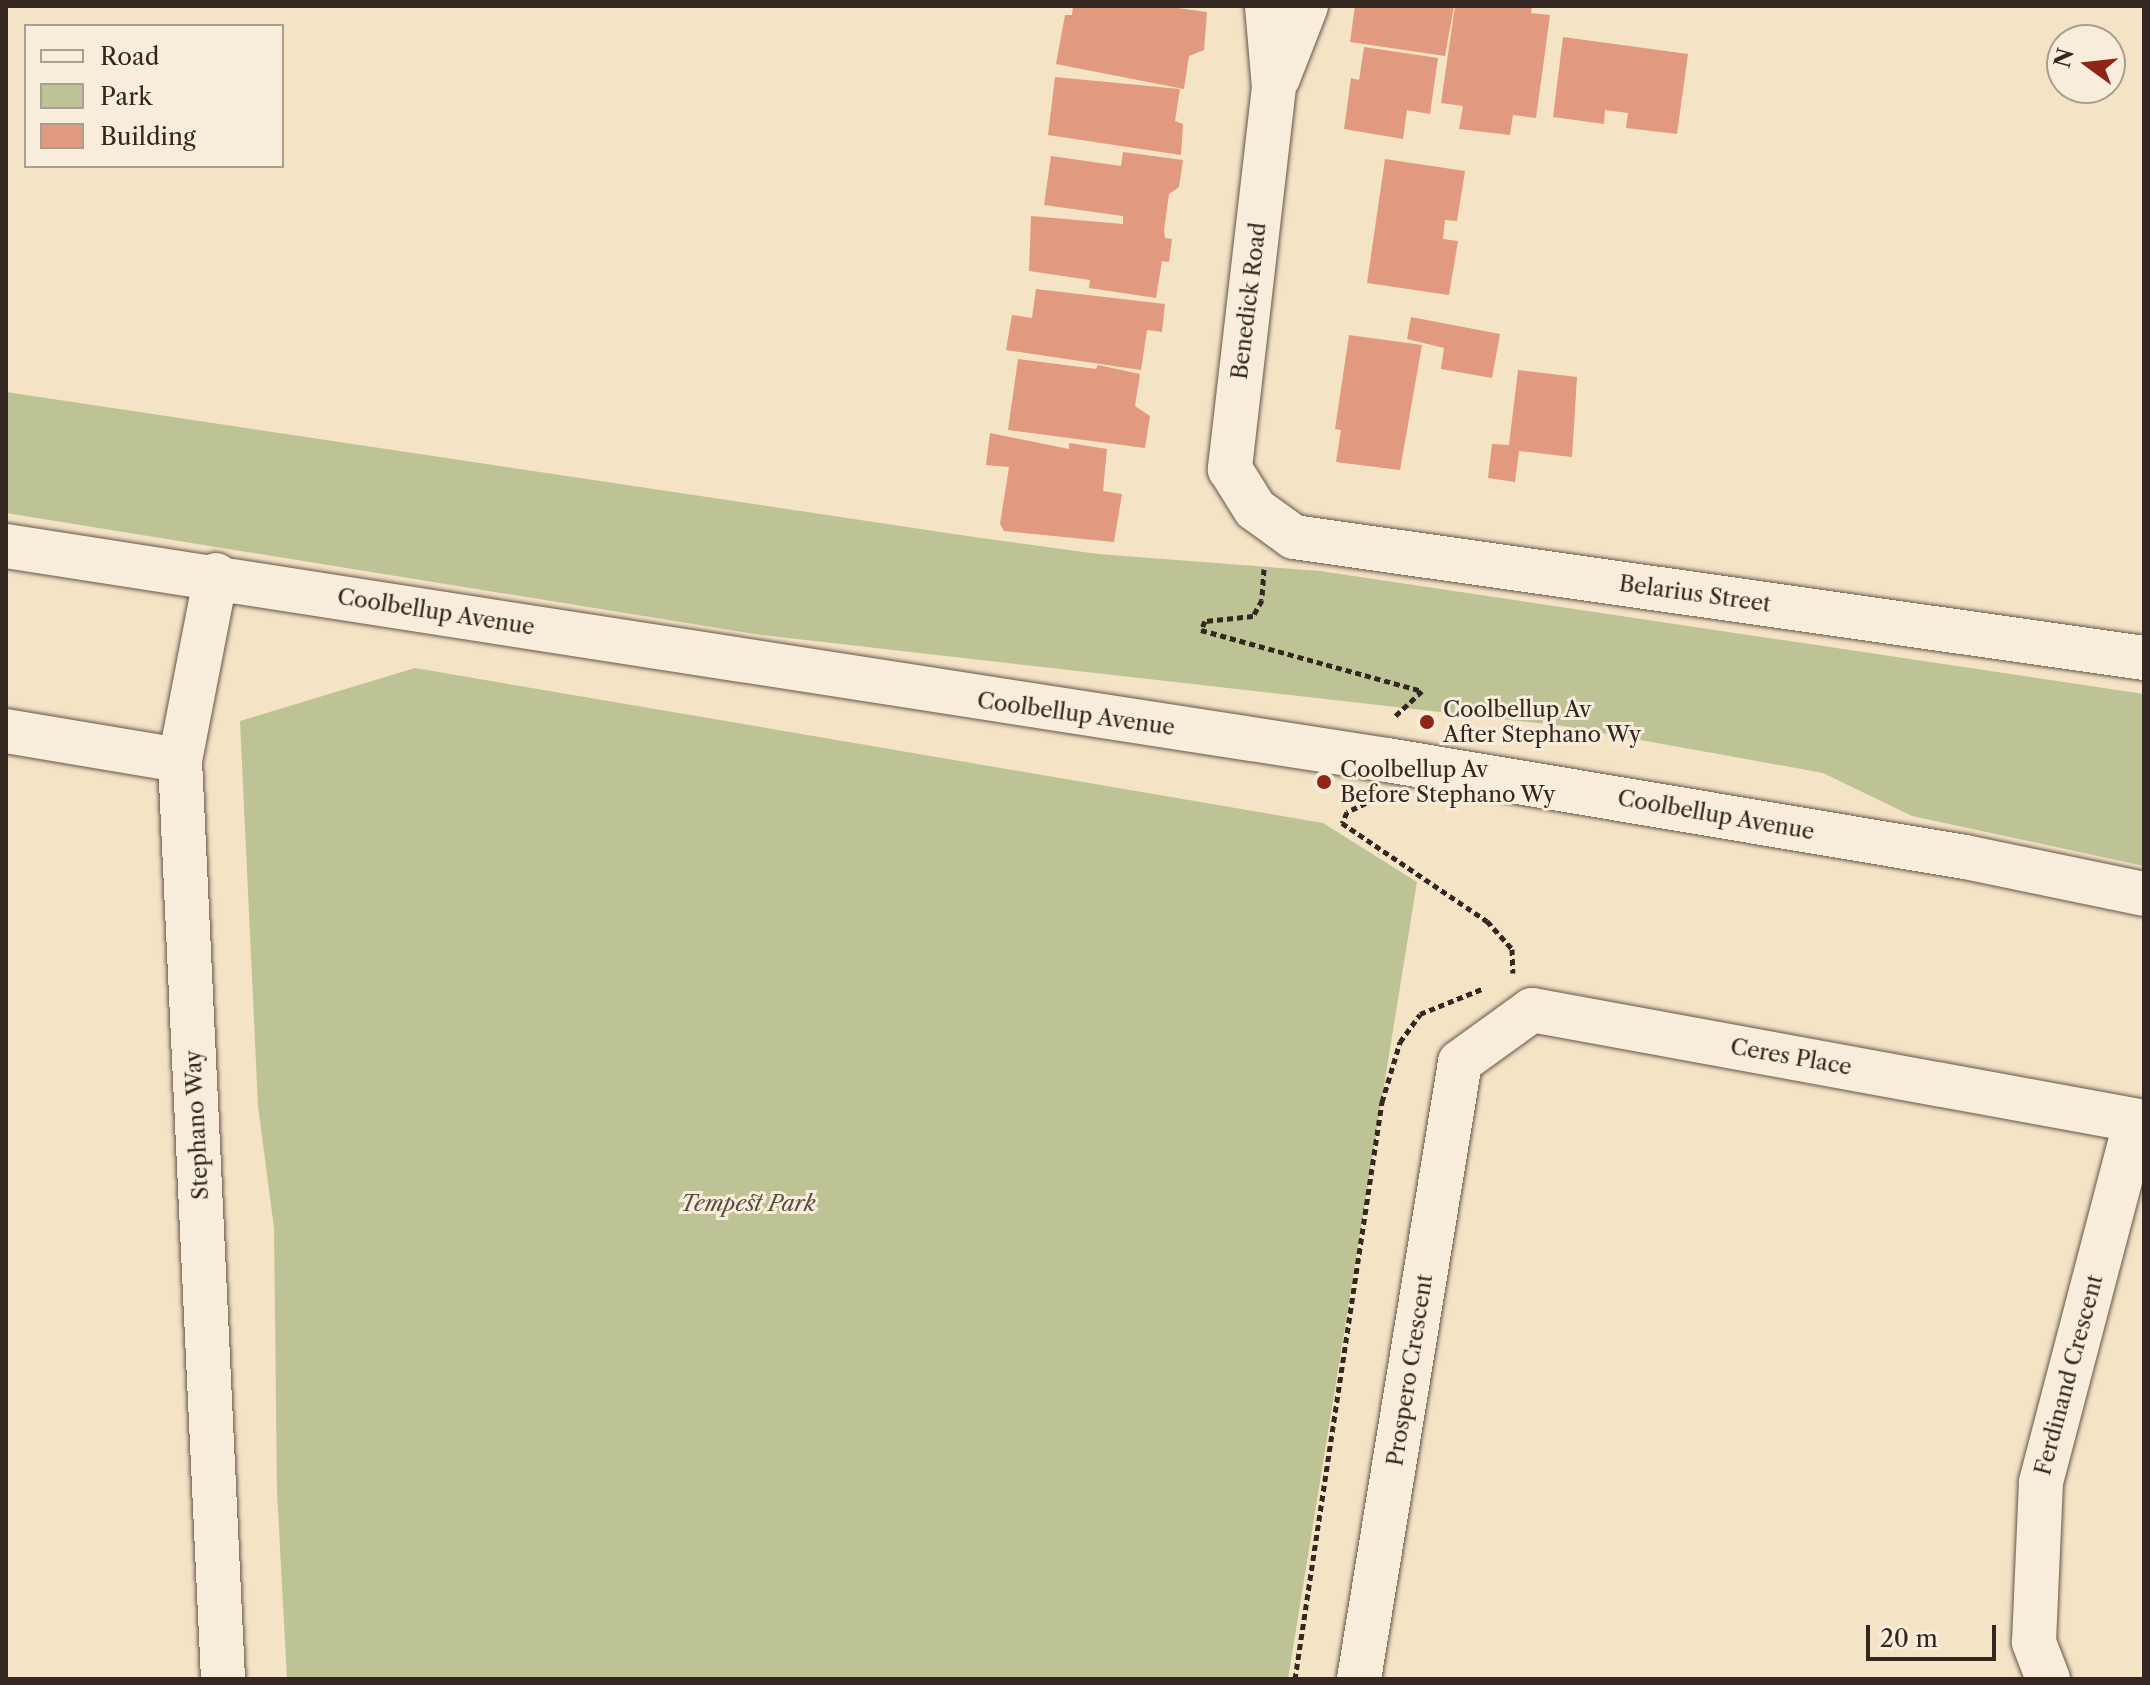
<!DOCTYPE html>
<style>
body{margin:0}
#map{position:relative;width:2150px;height:1685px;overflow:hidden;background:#f5e3c6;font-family:"Libre Caslon Text",serif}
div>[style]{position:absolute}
.green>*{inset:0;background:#bdc394}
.building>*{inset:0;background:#e1997f}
.path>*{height:5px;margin-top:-2.5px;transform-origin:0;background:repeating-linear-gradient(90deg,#342721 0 6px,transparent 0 10px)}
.roads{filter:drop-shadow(0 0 2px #64564a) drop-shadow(0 0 2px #64564a)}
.minor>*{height:44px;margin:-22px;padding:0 22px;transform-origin:22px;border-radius:22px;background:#f8edda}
.dots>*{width:22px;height:22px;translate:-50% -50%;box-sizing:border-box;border:4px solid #f8edda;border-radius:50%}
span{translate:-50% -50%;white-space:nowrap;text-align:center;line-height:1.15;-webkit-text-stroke:6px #f8edda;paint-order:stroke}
.street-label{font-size:22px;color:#342721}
.poi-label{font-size:22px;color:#342721}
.left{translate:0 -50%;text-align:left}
.park-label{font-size:22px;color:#564e3e;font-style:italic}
.frame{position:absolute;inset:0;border:8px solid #342721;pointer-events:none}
.legend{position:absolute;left:24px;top:24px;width:260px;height:144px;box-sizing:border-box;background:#f8edda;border:2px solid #aa9e90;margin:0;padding:10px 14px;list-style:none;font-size:24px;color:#342721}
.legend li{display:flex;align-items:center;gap:16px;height:40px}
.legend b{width:40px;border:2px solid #aa9e90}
.north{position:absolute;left:2046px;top:24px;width:80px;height:80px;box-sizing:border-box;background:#f8edda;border:2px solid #aa9e90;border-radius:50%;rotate:285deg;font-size:22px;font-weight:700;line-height:32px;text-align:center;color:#342721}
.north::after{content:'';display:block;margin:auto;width:28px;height:36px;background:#8f2418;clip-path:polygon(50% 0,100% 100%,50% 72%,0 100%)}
.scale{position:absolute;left:1866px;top:1625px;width:130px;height:36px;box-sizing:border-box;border:4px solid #342721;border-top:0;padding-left:10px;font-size:24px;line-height:28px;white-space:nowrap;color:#342721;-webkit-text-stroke:6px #f8edda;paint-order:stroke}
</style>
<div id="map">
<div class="green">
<div style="clip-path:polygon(6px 392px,974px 537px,1098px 554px,1320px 571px,2144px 694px,2144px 866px,1912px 816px,1823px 773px,1563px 726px,761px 635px,6px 513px)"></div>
<div style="clip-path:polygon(415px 668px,1323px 823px,1417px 882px,1288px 1679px,287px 1679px,277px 1491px,274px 1228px,258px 1106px,240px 721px)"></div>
</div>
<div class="building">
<div style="clip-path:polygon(1073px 6px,1163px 6px,1207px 12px,1204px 50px,1189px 56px,1184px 89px,1056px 64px,1065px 15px,1072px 15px)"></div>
<div style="clip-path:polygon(1355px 6px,1454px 6px,1445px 56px,1350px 42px)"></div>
<div style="clip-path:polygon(1455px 6px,1532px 6px,1531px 13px,1550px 15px,1536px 118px,1513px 115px,1510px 135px,1459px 129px,1463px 106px,1441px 103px)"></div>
<div style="clip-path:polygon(1563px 37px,1688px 54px,1677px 134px,1626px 128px,1628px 113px,1605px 110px,1604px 124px,1553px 117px)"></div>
<div style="clip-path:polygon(1364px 47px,1438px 58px,1430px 114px,1407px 110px,1403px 139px,1344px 129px,1351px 78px,1359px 80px)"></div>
<div style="clip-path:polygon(1055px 77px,1180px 89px,1175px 121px,1183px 124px,1181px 155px,1048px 135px)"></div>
<div style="clip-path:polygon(1123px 152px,1183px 160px,1179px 187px,1169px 194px,1164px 230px,1165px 238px,1172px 239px,1169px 262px,1162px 261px,1156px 298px,1089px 288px,1090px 280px,1029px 271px,1031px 216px,1123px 224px,1123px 216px,1044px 205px,1051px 156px,1121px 166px)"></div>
<div style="clip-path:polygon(1385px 159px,1465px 171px,1457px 221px,1445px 220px,1443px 239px,1458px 241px,1449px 295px,1367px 283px)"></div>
<div style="clip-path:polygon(1036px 289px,1165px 304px,1162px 332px,1147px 330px,1141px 370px,1006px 350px,1012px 315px,1032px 318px)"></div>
<div style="clip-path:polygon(1411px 317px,1500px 334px,1492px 378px,1441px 369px,1444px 348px,1407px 339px)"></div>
<div style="clip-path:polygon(1349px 335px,1422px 345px,1400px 470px,1336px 462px,1341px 430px,1335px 429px)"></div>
<div style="clip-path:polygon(1018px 359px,1096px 369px,1098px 365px,1140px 374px,1135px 406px,1150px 416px,1145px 448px,1008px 430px)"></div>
<div style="clip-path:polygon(1518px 370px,1577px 377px,1572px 457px,1519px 451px,1515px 482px,1488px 478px,1492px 444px,1509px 445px)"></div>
<div style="clip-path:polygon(990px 433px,1069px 449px,1069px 443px,1107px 449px,1103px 491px,1122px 494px,1114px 542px,1004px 531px,1000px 524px,1009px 467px,986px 465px)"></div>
</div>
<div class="path">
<div style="left:1264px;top:569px;width:31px;rotate:94deg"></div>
<div style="left:1262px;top:600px;width:18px;rotate:119deg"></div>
<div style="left:1253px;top:616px;width:48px;rotate:174.1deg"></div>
<div style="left:1205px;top:621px;width:10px;rotate:114deg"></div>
<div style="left:1201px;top:630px;width:229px;rotate:15.4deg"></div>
<div style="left:1422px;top:691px;width:37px;rotate:137deg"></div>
<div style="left:1366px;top:803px;width:21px;rotate:155deg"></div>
<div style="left:1347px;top:812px;width:12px;rotate:114deg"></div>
<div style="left:1342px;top:823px;width:175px;rotate:34.1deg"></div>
<div style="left:1487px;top:921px;width:38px;rotate:48deg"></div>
<div style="left:1512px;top:949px;width:24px;rotate:88deg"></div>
<div style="left:1295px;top:1679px;width:584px;rotate:-81.43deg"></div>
<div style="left:1382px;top:1102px;width:63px;rotate:-73.3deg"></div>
<div style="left:1400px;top:1042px;width:34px;rotate:-54deg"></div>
<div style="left:1420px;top:1014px;width:67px;rotate:-22deg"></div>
</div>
<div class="roads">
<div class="minor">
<div style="left:1267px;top:6px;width:81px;rotate:85.1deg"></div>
<div style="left:1274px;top:87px;width:385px;rotate:96.6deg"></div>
<div style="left:1230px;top:469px;width:47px;rotate:58deg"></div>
<div style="left:1255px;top:509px;width:48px;rotate:35.7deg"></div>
<div style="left:1294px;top:537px;width:859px;rotate:8.1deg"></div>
<div style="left:1278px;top:78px;width:77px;rotate:-68.7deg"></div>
<div style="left:6px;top:546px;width:1397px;rotate:8.81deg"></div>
<div style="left:1387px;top:760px;width:586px;rotate:9.53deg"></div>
<div style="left:1965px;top:857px;width:183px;rotate:11.7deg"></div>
<div style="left:216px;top:575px;width:188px;rotate:101deg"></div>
<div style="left:180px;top:760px;width:920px;rotate:87.32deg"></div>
<div style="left:6px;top:731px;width:176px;rotate:9.5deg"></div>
<div style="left:1359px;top:1679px;width:625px;rotate:-80.7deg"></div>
<div style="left:1460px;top:1062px;width:89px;rotate:-35.8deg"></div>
<div style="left:1532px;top:1010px;width:622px;rotate:10.37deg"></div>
<div style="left:2048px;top:1679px;width:40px;rotate:-111deg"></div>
<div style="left:2034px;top:1642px;width:160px;rotate:-87.5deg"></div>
<div style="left:2041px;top:1482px;width:373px;rotate:-75.3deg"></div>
</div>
</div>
<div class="dots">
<div style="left:1427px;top:722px;background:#8f2418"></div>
<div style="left:1324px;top:782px;background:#8f2418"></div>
</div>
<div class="street-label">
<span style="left:1249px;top:301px;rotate:-83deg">Benedick Road</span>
<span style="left:1695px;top:594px;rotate:8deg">Belarius Street</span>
<span style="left:436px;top:612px;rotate:9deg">Coolbellup Avenue</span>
<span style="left:1076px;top:714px;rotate:8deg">Coolbellup Avenue</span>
<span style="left:1716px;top:815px;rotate:10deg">Coolbellup Avenue</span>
<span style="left:1791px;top:1057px;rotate:10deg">Ceres Place</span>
<span style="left:197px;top:1125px;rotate:-93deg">Stephano Way</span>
<span style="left:1410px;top:1370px;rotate:-81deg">Prospero Crescent</span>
<span style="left:2069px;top:1375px;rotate:-75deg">Ferdinand Crescent</span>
</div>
<div class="poi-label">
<span class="left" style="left:1443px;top:722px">Coolbellup Av<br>After Stephano Wy</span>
<span class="left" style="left:1340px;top:782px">Coolbellup Av<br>Before Stephano Wy</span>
</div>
<div class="park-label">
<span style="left:748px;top:1204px">Tempest Park</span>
</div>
<div class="frame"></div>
<ul class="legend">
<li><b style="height:10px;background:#f8edda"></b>Road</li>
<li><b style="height:22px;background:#bdc394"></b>Park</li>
<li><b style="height:22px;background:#e1997f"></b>Building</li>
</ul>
<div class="north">N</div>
<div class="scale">20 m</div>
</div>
